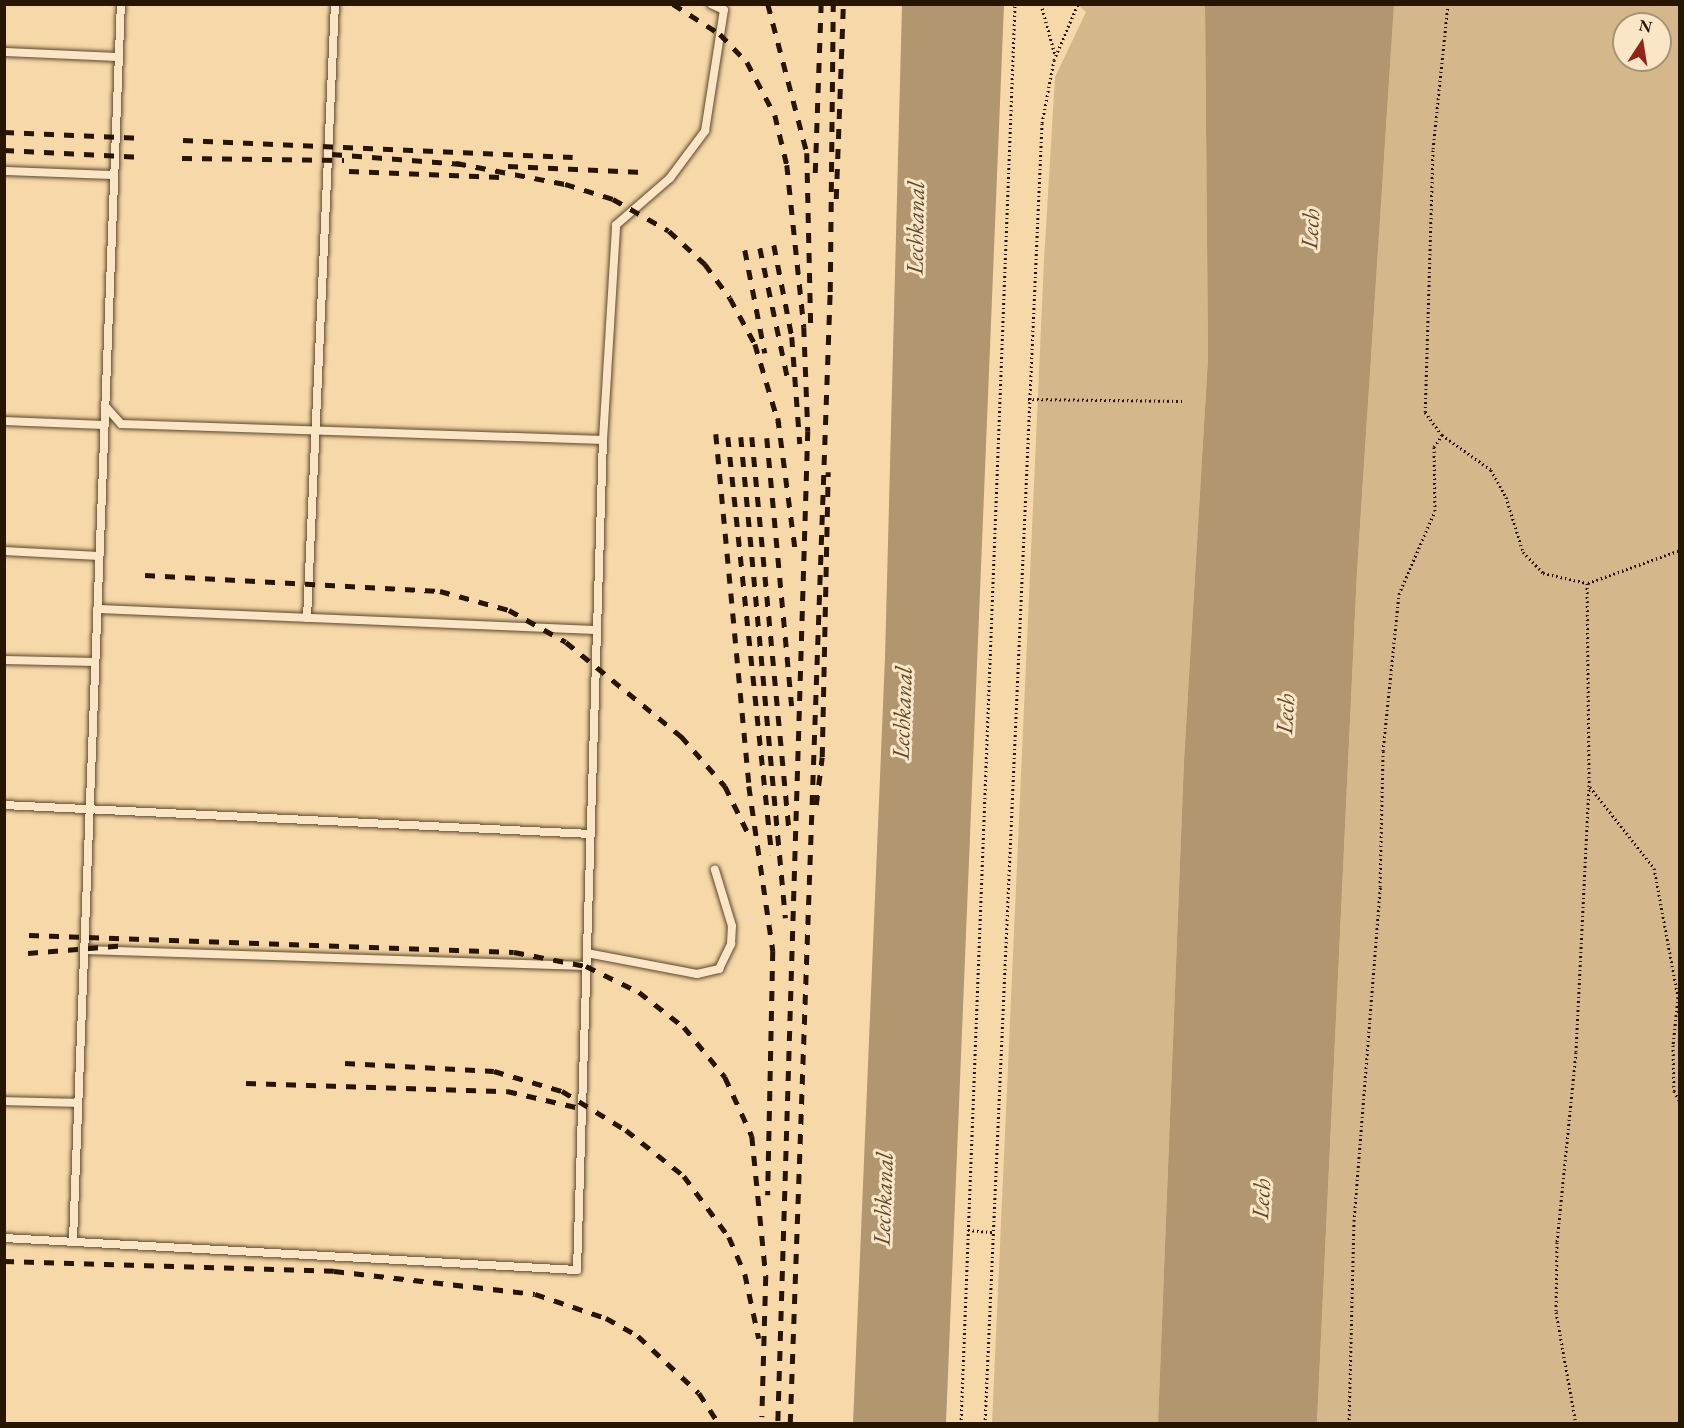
<!DOCTYPE html>
<style>
body{margin:0}
#map{position:relative;width:1684px;height:1428px;overflow:hidden;background:#f7d9a9;font-family:"EB Garamond",serif}
div>[style]{position:absolute}
.green>*{inset:0;background:#d4b88c}
.water>*{inset:0;background:#b19670}
.stream>*{height:5px;margin:-2.5px;padding:0 2.5px;transform-origin:2.5px;border-radius:2.5px;background:#b19670}
.path>*{height:3px;margin-top:-1.5px;transform-origin:0;background:repeating-linear-gradient(90deg,#281500 0 1.5px,transparent 0 4.5px)}
.roads{filter:drop-shadow(0 0 2px #5c462a) drop-shadow(0 0 2px #5c462a)}
.lane>*{height:8px;margin:-4px;padding:0 4px;transform-origin:4px;border-radius:4px;background:#fae6c7}
.rail>*{height:4.5px;margin-top:-2.25px;transform-origin:0;background:repeating-linear-gradient(90deg,#281500 0 10px,transparent 0 20px)}
span{translate:-50% -50%;white-space:nowrap;text-align:center;line-height:1.15;-webkit-text-stroke:6px #fae6c7;paint-order:stroke}
.water-label{font-size:24px;color:#5f492d;font-style:italic}
.frame{position:absolute;inset:0;border:6px solid #281500;pointer-events:none}
.north{position:absolute;left:1612px;top:12px;width:60px;height:60px;box-sizing:border-box;background:#fae6c7;border:2px solid #a69277;border-radius:50%;rotate:12deg;font-size:16px;font-weight:700;line-height:24px;text-align:center;color:#281500}
.north::after{content:'';display:block;margin:auto;width:21px;height:27px;background:#8f2418;clip-path:polygon(50% 0,100% 100%,50% 72%,0 100%)}
</style>
<div id="map">
<div class="green">
<div style="clip-path:polygon(1078px 5px,1205px 5px,1208px 358px,1184px 760px,1158px 1423px,992px 1424px,1044px 260px,1055px 77px,1086px 12px)"></div>
<div style="clip-path:polygon(evenodd,1394px 5px,1679px 5px,1679px 1423px,1317px 1424px,1357px 572px,1394px 5px,1624px 24px,1660px 24px,1660px 60px,1624px 60px,1624px 24px)"></div>
</div>
<div class="water">
<div style="clip-path:polygon(902px 5px,1004px 5px,946px 1423px,853px 1424px,885px 657px)"></div>
<div style="clip-path:polygon(1205px 5px,1394px 5px,1357px 572px,1317px 1423px,1158px 1423px,1184px 760px,1208px 358px)"></div>
</div>
<div class="stream">
<div style="left:1680px;top:99px;width:26px;rotate:90deg"></div>
</div>
<div class="path">
<div style="left:1041px;top:4px;width:53px;rotate:74.6deg"></div>
<div style="left:1448px;top:4px;width:147px;rotate:95.9deg"></div>
<div style="left:1433px;top:150px;width:262px;rotate:91.7deg"></div>
<div style="left:1425px;top:412px;width:29px;rotate:54deg"></div>
<div style="left:1442px;top:435px;width:60px;rotate:35.5deg"></div>
<div style="left:1491px;top:470px;width:31px;rotate:61deg"></div>
<div style="left:1506px;top:497px;width:58px;rotate:72.8deg"></div>
<div style="left:1523px;top:552px;width:29px;rotate:46deg"></div>
<div style="left:1543px;top:573px;width:45px;rotate:12.8deg"></div>
<div style="left:1587px;top:583px;width:202px;rotate:89.4deg"></div>
<div style="left:1589px;top:785px;width:267px;rotate:92.8deg"></div>
<div style="left:1576px;top:1052px;width:191px;rotate:95.7deg"></div>
<div style="left:1557px;top:1242px;width:70px;rotate:90.8deg"></div>
<div style="left:1556px;top:1312px;width:114px;rotate:79.9deg"></div>
<div style="left:1028px;top:399px;width:156px;rotate:0.7deg"></div>
<div style="left:1588px;top:583px;width:98px;rotate:-19.7deg"></div>
<div style="left:1590px;top:787px;width:103px;rotate:51.7deg"></div>
<div style="left:1654px;top:868px;width:131px;rotate:79.5deg"></div>
<div style="left:1678px;top:997px;width:48px;rotate:95.9deg"></div>
<div style="left:1673px;top:1045px;width:46px;rotate:88.8deg"></div>
<div style="left:1674px;top:1091px;width:13px;rotate:61deg"></div>
<div style="left:968px;top:1230px;width:25px;rotate:5deg"></div>
<div style="left:961px;top:1424px;width:1421px;rotate:-87.82deg"></div>
<div style="left:985px;top:1424px;width:1302px;rotate:-87.49deg"></div>
<div style="left:1042px;top:123px;width:64px;rotate:-79.2deg"></div>
<div style="left:1054px;top:60px;width:61px;rotate:-66.8deg"></div>
<div style="left:1349px;top:1424px;width:203px;rotate:-88.6deg"></div>
<div style="left:1354px;top:1221px;width:335px;rotate:-85.5deg"></div>
<div style="left:1380px;top:887px;width:136px;rotate:-88.7deg"></div>
<div style="left:1383px;top:751px;width:158px;rotate:-84.2deg"></div>
<div style="left:1399px;top:594px;width:90px;rotate:-66.6deg"></div>
<div style="left:1435px;top:511px;width:64px;rotate:-90.9deg"></div>
<div style="left:1434px;top:447px;width:14px;rotate:-56deg"></div>
</div>
<div class="roads">
<div class="lane">
<div style="left:4px;top:52px;width:115px;rotate:2.5deg"></div>
<div style="left:4px;top:171px;width:110px;rotate:2.1deg"></div>
<div style="left:105px;top:406px;width:24px;rotate:48deg"></div>
<div style="left:121px;top:424px;width:482px;rotate:1.9deg"></div>
<div style="left:603px;top:440px;width:215px;rotate:-86.5deg"></div>
<div style="left:616px;top:225px;width:72px;rotate:-41deg"></div>
<div style="left:670px;top:178px;width:59px;rotate:-53.3deg"></div>
<div style="left:705px;top:131px;width:122px;rotate:-81.1deg"></div>
<div style="left:724px;top:10px;width:14px;rotate:-155deg"></div>
<div style="left:4px;top:421px;width:100px;rotate:2.3deg"></div>
<div style="left:4px;top:551px;width:95px;rotate:3deg"></div>
<div style="left:97px;top:609px;width:500px;rotate:2.41deg"></div>
<div style="left:307px;top:618px;width:615px;rotate:-87.39deg"></div>
<div style="left:4px;top:660px;width:91px;rotate:1.3deg"></div>
<div style="left:4px;top:805px;width:587px;rotate:2.83deg"></div>
<div style="left:85px;top:950px;width:501px;rotate:1.83deg"></div>
<div style="left:587px;top:953px;width:112px;rotate:10.8deg"></div>
<div style="left:697px;top:974px;width:23px;rotate:-13deg"></div>
<div style="left:719px;top:969px;width:28px;rotate:-64deg"></div>
<div style="left:731px;top:944px;width:18px;rotate:-87deg"></div>
<div style="left:732px;top:926px;width:59px;rotate:-106.9deg"></div>
<div style="left:4px;top:1101px;width:74px;rotate:1.5deg"></div>
<div style="left:4px;top:1238px;width:574px;rotate:3.2deg"></div>
<div style="left:577px;top:1270px;width:830px;rotate:-88.21deg"></div>
<div style="left:73px;top:1240px;width:1237px;rotate:-87.78deg"></div>
</div>
</div>
<div class="rail">
<div style="left:673px;top:4px;width:56px;rotate:32.6deg"></div>
<div style="left:720px;top:34px;width:39px;rotate:46deg"></div>
<div style="left:747px;top:62px;width:60px;rotate:62.2deg"></div>
<div style="left:775px;top:115px;width:51px;rotate:76.5deg"></div>
<div style="left:787px;top:165px;width:163px;rotate:84deg"></div>
<div style="left:804px;top:327px;width:104px;rotate:87.8deg"></div>
<div style="left:808px;top:431px;width:993px;rotate:91.73deg"></div>
<div style="left:768px;top:4px;width:154px;rotate:75.3deg"></div>
<div style="left:807px;top:153px;width:176px;rotate:88.7deg"></div>
<div style="left:4px;top:132px;width:140px;rotate:2.5deg"></div>
<div style="left:183px;top:140px;width:390px;rotate:2.5deg"></div>
<div style="left:4px;top:150px;width:139px;rotate:2.9deg"></div>
<div style="left:332px;top:154px;width:131px;rotate:4.4deg"></div>
<div style="left:182px;top:158px;width:162px;rotate:0.7deg"></div>
<div style="left:456px;top:163px;width:111px;rotate:10.9deg"></div>
<div style="left:565px;top:184px;width:50px;rotate:17.4deg"></div>
<div style="left:613px;top:199px;width:64px;rotate:29.7deg"></div>
<div style="left:669px;top:231px;width:49px;rotate:42.5deg"></div>
<div style="left:705px;top:264px;width:42px;rotate:53.7deg"></div>
<div style="left:730px;top:298px;width:52px;rotate:61.5deg"></div>
<div style="left:755px;top:344px;width:84px;rotate:73.3deg"></div>
<div style="left:508px;top:166px;width:135px;rotate:2.5deg"></div>
<div style="left:349px;top:171px;width:152px;rotate:2.3deg"></div>
<div style="left:815px;top:173px;width:169px;rotate:-88deg"></div>
<div style="left:836px;top:199px;width:195px;rotate:-87.9deg"></div>
<div style="left:774px;top:245px;width:94px;rotate:78.9deg"></div>
<div style="left:792px;top:337px;width:107px;rotate:85.7deg"></div>
<div style="left:760px;top:248px;width:135px;rotate:78deg"></div>
<div style="left:745px;top:250px;width:105px;rotate:79deg"></div>
<div style="left:778px;top:418px;width:138px;rotate:82.5deg"></div>
<div style="left:716px;top:434px;width:354px;rotate:84.6deg"></div>
<div style="left:749px;top:786px;width:167px;rotate:81.7deg"></div>
<div style="left:773px;top:951px;width:244px;rotate:91.2deg"></div>
<div style="left:728px;top:437px;width:420px;rotate:84deg"></div>
<div style="left:741px;top:437px;width:483px;rotate:84.7deg"></div>
<div style="left:752px;top:437px;width:396px;rotate:84.6deg"></div>
<div style="left:767px;top:438px;width:269px;rotate:84.7deg"></div>
<div style="left:145px;top:575px;width:295px;rotate:3.1deg"></div>
<div style="left:440px;top:591px;width:72px;rotate:15.4deg"></div>
<div style="left:509px;top:610px;width:65px;rotate:29.3deg"></div>
<div style="left:566px;top:642px;width:149px;rotate:39.3deg"></div>
<div style="left:681px;top:736px;width:67px;rotate:48.7deg"></div>
<div style="left:725px;top:786px;width:59px;rotate:63.9deg"></div>
<div style="left:816px;top:805px;width:48px;rotate:-82.9deg"></div>
<div style="left:822px;top:757px;width:285px;rotate:-88.8deg"></div>
<div style="left:29px;top:935px;width:485px;rotate:2deg"></div>
<div style="left:514px;top:952px;width:73px;rotate:11deg"></div>
<div style="left:586px;top:966px;width:59px;rotate:26.1deg"></div>
<div style="left:639px;top:992px;width:57px;rotate:37.9deg"></div>
<div style="left:684px;top:1027px;width:65px;rotate:50.6deg"></div>
<div style="left:725px;top:1077px;width:65px;rotate:65.4deg"></div>
<div style="left:752px;top:1136px;width:141px;rotate:84.3deg"></div>
<div style="left:766px;top:1276px;width:141px;rotate:91.6deg"></div>
<div style="left:28px;top:953px;width:99px;rotate:-4.6deg"></div>
<div style="left:345px;top:1063px;width:149px;rotate:3.1deg"></div>
<div style="left:494px;top:1071px;width:71px;rotate:16.4deg"></div>
<div style="left:562px;top:1091px;width:75px;rotate:31.4deg"></div>
<div style="left:626px;top:1130px;width:74px;rotate:38.4deg"></div>
<div style="left:684px;top:1176px;width:76px;rotate:53.6deg"></div>
<div style="left:729px;top:1237px;width:40px;rotate:66.6deg"></div>
<div style="left:745px;top:1274px;width:66px;rotate:77.8deg"></div>
<div style="left:246px;top:1083px;width:261px;rotate:1.8deg"></div>
<div style="left:507px;top:1091px;width:75px;rotate:13.1deg"></div>
<div style="left:4px;top:1261px;width:330px;rotate:1.7deg"></div>
<div style="left:334px;top:1271px;width:202px;rotate:6.5deg"></div>
<div style="left:535px;top:1294px;width:75px;rotate:18.7deg"></div>
<div style="left:606px;top:1318px;width:37px;rotate:29deg"></div>
<div style="left:638px;top:1336px;width:83px;rotate:43.1deg"></div>
<div style="left:699px;top:1393px;width:37px;rotate:57deg"></div>
<div style="left:790px;top:1424px;width:1133px;rotate:-87.98deg"></div>
<div style="left:830px;top:292px;width:288px;rotate:-89.4deg"></div>
</div>
<div class="water-label">
<span style="left:915px;top:228px;rotate:-89deg">Lechkanal</span>
<span style="left:1310px;top:229px;rotate:-87deg">Lech</span>
<span style="left:902px;top:713px;rotate:-88deg">Lechkanal</span>
<span style="left:1285px;top:714px;rotate:-87deg">Lech</span>
<span style="left:883px;top:1199px;rotate:-88deg">Lechkanal</span>
<span style="left:1261px;top:1199px;rotate:-87deg">Lech</span>
</div>
<div class="frame"></div>
<div class="north">N</div>
</div>
